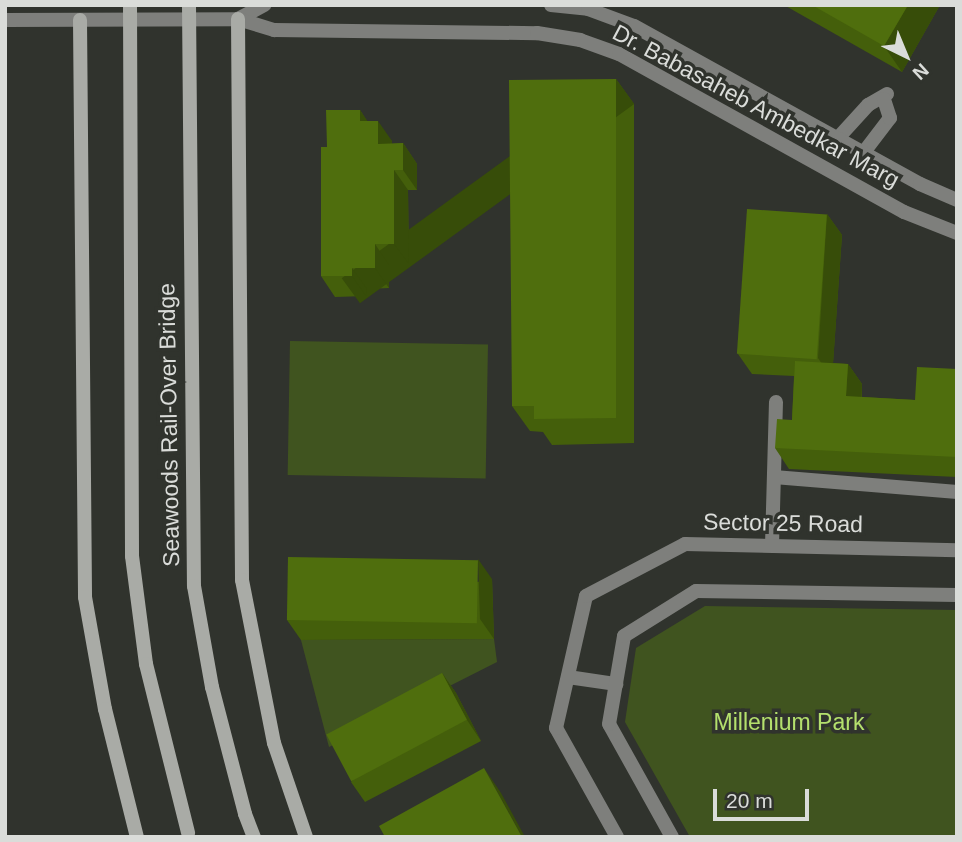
<!DOCTYPE html>
<style>
body{margin:0}
#map{position:relative;width:962px;height:842px;overflow:hidden;background:#30332d;font-family:Arial,sans-serif}
div>[style]{position:absolute}
.green>*{inset:0;background:#40541f;transform-origin:0 0}
.minor>*{height:14px;margin:-7px;padding:0 7px;transform-origin:7px;border-radius:7px;background:#7e7f7c}
.tertiary>*{height:14px;margin:-7px;padding:0 7px;transform-origin:7px;border-radius:7px;background:#7e7f7c}
.secondary>*{height:14px;margin:-7px;padding:0 7px;transform-origin:7px;border-radius:7px;background:#a9aba6}
.secondary-bridge>*{height:14px;margin:-7px;padding:0 7px;transform-origin:7px;border-radius:7px;background:#a9aba6}
.wall>*{inset:0;background:#445f0b}
.shaded-wall>*{inset:0;background:#374d09;transform-origin:0 0}
.building>*{inset:0;background:#4f6e0d;transform-origin:0 0}
span{translate:-50% -50%;white-space:nowrap;text-align:center;line-height:1.15;-webkit-text-stroke:7px #30332d;paint-order:stroke}
.street-label{font-size:23px;color:#dadcd9}
.park-label{font-size:23px;color:#b4e06d}
.frame{position:absolute;inset:0;border:7px solid #dadcd9;pointer-events:none}
.north{position:absolute;left:871px;top:21px;width:70px;height:70px;-webkit-text-stroke:5px #30332d;paint-order:stroke;rotate:137deg;font-size:19px;font-weight:700;line-height:28px;text-align:center;color:#dadcd9}
.north::after{content:'';display:block;margin:auto;width:24px;height:32px;background:#dadcd9;clip-path:polygon(50% 0,100% 100%,50% 72%,0 100%)}
.scale{position:absolute;left:713px;top:789px;width:96px;height:32px;box-sizing:border-box;border:4px solid #dadcd9;border-top:0;padding-left:9px;font-size:21px;line-height:24px;white-space:nowrap;color:#dadcd9;-webkit-text-stroke:5px #30332d;paint-order:stroke}
</style>
<div id="map">
<div class="green">
<div style="left:290px;top:341px;width:198px;height:134px;rotate:1deg"></div>
<div style="clip-path:polygon(705px 606px,957px 610px,957px 837px,690px 837px,625px 722px,636px 648px)"></div>
<div style="clip-path:polygon(494px 639px,497px 662px,329px 747px,301px 640px)"></div>
</div>
<div class="minor">
<div style="left:838px;top:138px;width:45px;rotate:-47.7deg"></div>
<div style="left:868px;top:105px;width:22px;rotate:-30deg"></div>
<div style="left:864px;top:152px;width:43px;rotate:-52.6deg"></div>
<div style="left:890px;top:118px;width:20px;rotate:-108deg"></div>
<div style="left:774px;top:477px;width:184px;rotate:4.7deg"></div>
<div style="left:772px;top:545px;width:143px;rotate:-88.4deg"></div>
<div style="left:568px;top:677px;width:49px;rotate:8.3deg"></div>
<div style="left:617px;top:837px;width:125px;rotate:-119.2deg"></div>
<div style="left:556px;top:728px;width:135px;rotate:-77.2deg"></div>
<div style="left:586px;top:596px;width:112px;rotate:-27.7deg"></div>
<div style="left:685px;top:544px;width:272px;rotate:1.3deg"></div>
<div style="left:672px;top:837px;width:129px;rotate:-119.1deg"></div>
<div style="left:609px;top:724px;width:89px;rotate:-80.3deg"></div>
<div style="left:624px;top:636px;width:85px;rotate:-32deg"></div>
<div style="left:696px;top:591px;width:261px;rotate:0.9deg"></div>
</div>
<div class="tertiary">
<div style="left:551px;top:5px;width:37px;rotate:6deg"></div>
<div style="left:588px;top:9px;width:49px;rotate:20.3deg"></div>
<div style="left:634px;top:26px;width:327px;rotate:28.9deg"></div>
<div style="left:920px;top:184px;width:40px;rotate:23.4deg"></div>
<div style="left:238px;top:19px;width:30px;rotate:-28deg"></div>
<div style="left:5px;top:20px;width:233px;rotate:-0.2deg"></div>
<div style="left:238px;top:19px;width:38px;rotate:17deg"></div>
<div style="left:274px;top:30px;width:263px;rotate:0.7deg"></div>
<div style="left:537px;top:33px;width:44px;rotate:9.2deg"></div>
<div style="left:580px;top:40px;width:41px;rotate:19.7deg"></div>
<div style="left:619px;top:54px;width:326px;rotate:29deg"></div>
<div style="left:904px;top:212px;width:57px;rotate:21.6deg"></div>
</div>
<div class="secondary">
<div style="left:238px;top:19px;width:561px;rotate:89.59deg"></div>
<div style="left:242px;top:580px;width:166px;rotate:78.9deg"></div>
<div style="left:274px;top:743px;width:99px;rotate:71.2deg"></div>
<div style="left:80px;top:20px;width:577px;rotate:89.5deg"></div>
<div style="left:85px;top:597px;width:114px;rotate:79.9deg"></div>
<div style="left:105px;top:709px;width:132px;rotate:76deg"></div>
<div style="left:245px;top:814px;width:25px;rotate:69deg"></div>
</div>
<div class="secondary-bridge">
<div style="left:130px;top:5px;width:551px;rotate:89.79deg"></div>
<div style="left:132px;top:556px;width:109px;rotate:82.6deg"></div>
<div style="left:146px;top:664px;width:174px;rotate:76deg"></div>
<div style="left:189px;top:5px;width:581px;rotate:89.51deg"></div>
<div style="left:194px;top:586px;width:103px;rotate:79.9deg"></div>
<div style="left:212px;top:687px;width:131px;rotate:75.4deg"></div>
</div>
<div class="wall">
<div style="clip-path:polygon(784px 5px,940px 5px,902px 72px)"></div>
<div style="clip-path:polygon(616px 79px,634px 104px,634px 443px,552px 445px,543px 432px,530px 431px,512px 406px)"></div>
<div style="clip-path:polygon(360px 110px,367px 121px,392px 141px,392px 144px,403px 143px,417px 164px,417px 190px,408px 190px,409px 264px,389px 265px,389px 288px,367px 289px,366px 296px,335px 297px,321px 276px,327px 147px)"></div>
<div style="clip-path:polygon(827px 214px,842px 235px,833px 363px,848px 364px,862px 384px,862px 397px,915px 400px,957px 369px,957px 477px,789px 469px,775px 448px,792px 420px,794px 376px,752px 374px,738px 354px)"></div>
<div style="clip-path:polygon(492px 579px,494px 639px,301px 640px,287px 620px)"></div>
<div style="clip-path:polygon(442px 673px,456px 693px,481px 741px,365px 802px,351px 782px)"></div>
</div>
<div class="shaded-wall">
<div style="clip-path:polygon(908px 5px,940px 5px,902px 72px,884px 46px)"></div>
<div style="left:616px;top:79px;width:31px;height:339px;rotate:54deg"></div>
<div style="clip-path:polygon(360px 110px,374px 131px,360px 121px)"></div>
<div style="clip-path:polygon(378px 121px,392px 141px,392px 164px,378px 144px)"></div>
<div style="clip-path:polygon(403px 143px,417px 164px,417px 190px,403px 170px)"></div>
<div style="clip-path:polygon(394px 170px,408px 190px,409px 264px,394px 244px)"></div>
<div style="clip-path:polygon(827px 214px,842px 235px,832px 379px,818px 358px)"></div>
<div style="clip-path:polygon(375px 244px,389px 265px,389px 288px,375px 268px)"></div>
<div style="clip-path:polygon(352px 268px,367px 289px,366px 296px,352px 276px)"></div>
<div style="clip-path:polygon(848px 364px,862px 384px,861px 417px,846px 396px)"></div>
<div style="clip-path:polygon(478px 559px,492px 579px,494px 639px,480px 619px)"></div>
<div style="clip-path:polygon(442px 673px,456px 693px,481px 741px,467px 720px)"></div>
<div style="clip-path:polygon(484px 768px,501px 793px,525px 837px,522px 837px)"></div>
</div>
<div class="building">
<div style="clip-path:polygon(812px 5px,908px 5px,884px 46px)"></div>
<div style="clip-path:polygon(616px 79px,616px 418px,534px 419px,534px 406px,512px 406px,509px 80px)"></div>
<div style="clip-path:polygon(326px 110px,360px 110px,360px 121px,378px 121px,378px 144px,403px 143px,403px 170px,394px 170px,394px 244px,375px 244px,375px 268px,352px 268px,352px 276px,321px 276px,321px 147px,327px 147px)"></div>
<div style="left:747px;top:209px;width:80px;height:145px;rotate:4deg"></div>
<div style="clip-path:polygon(795px 361px,848px 364px,846px 396px,915px 400px,917px 367px,957px 369px,957px 457px,775px 448px,777px 419px,792px 420px)"></div>
<div style="left:288px;top:557px;width:190px;height:63px;rotate:1deg"></div>
<div style="left:442px;top:673px;width:53px;height:131px;rotate:62deg"></div>
<div style="clip-path:polygon(484px 768px,522px 837px,385px 837px,379px 826px)"></div>
</div>
<div class="street-label">
<span style="left:756px;top:106px;rotate:28deg">Dr. Babasaheb Ambedkar Marg</span>
<span style="left:169px;top:425px;rotate:-91deg">Seawoods Rail-Over Bridge</span>
<span style="left:783px;top:523px;rotate:1deg">Sector 25 Road</span>
</div>
<div class="park-label">
<span style="left:789px;top:722px">Millenium Park</span>
</div>
<div class="frame"></div>
<div class="north">N</div>
<div class="scale">20 m</div>
</div>
